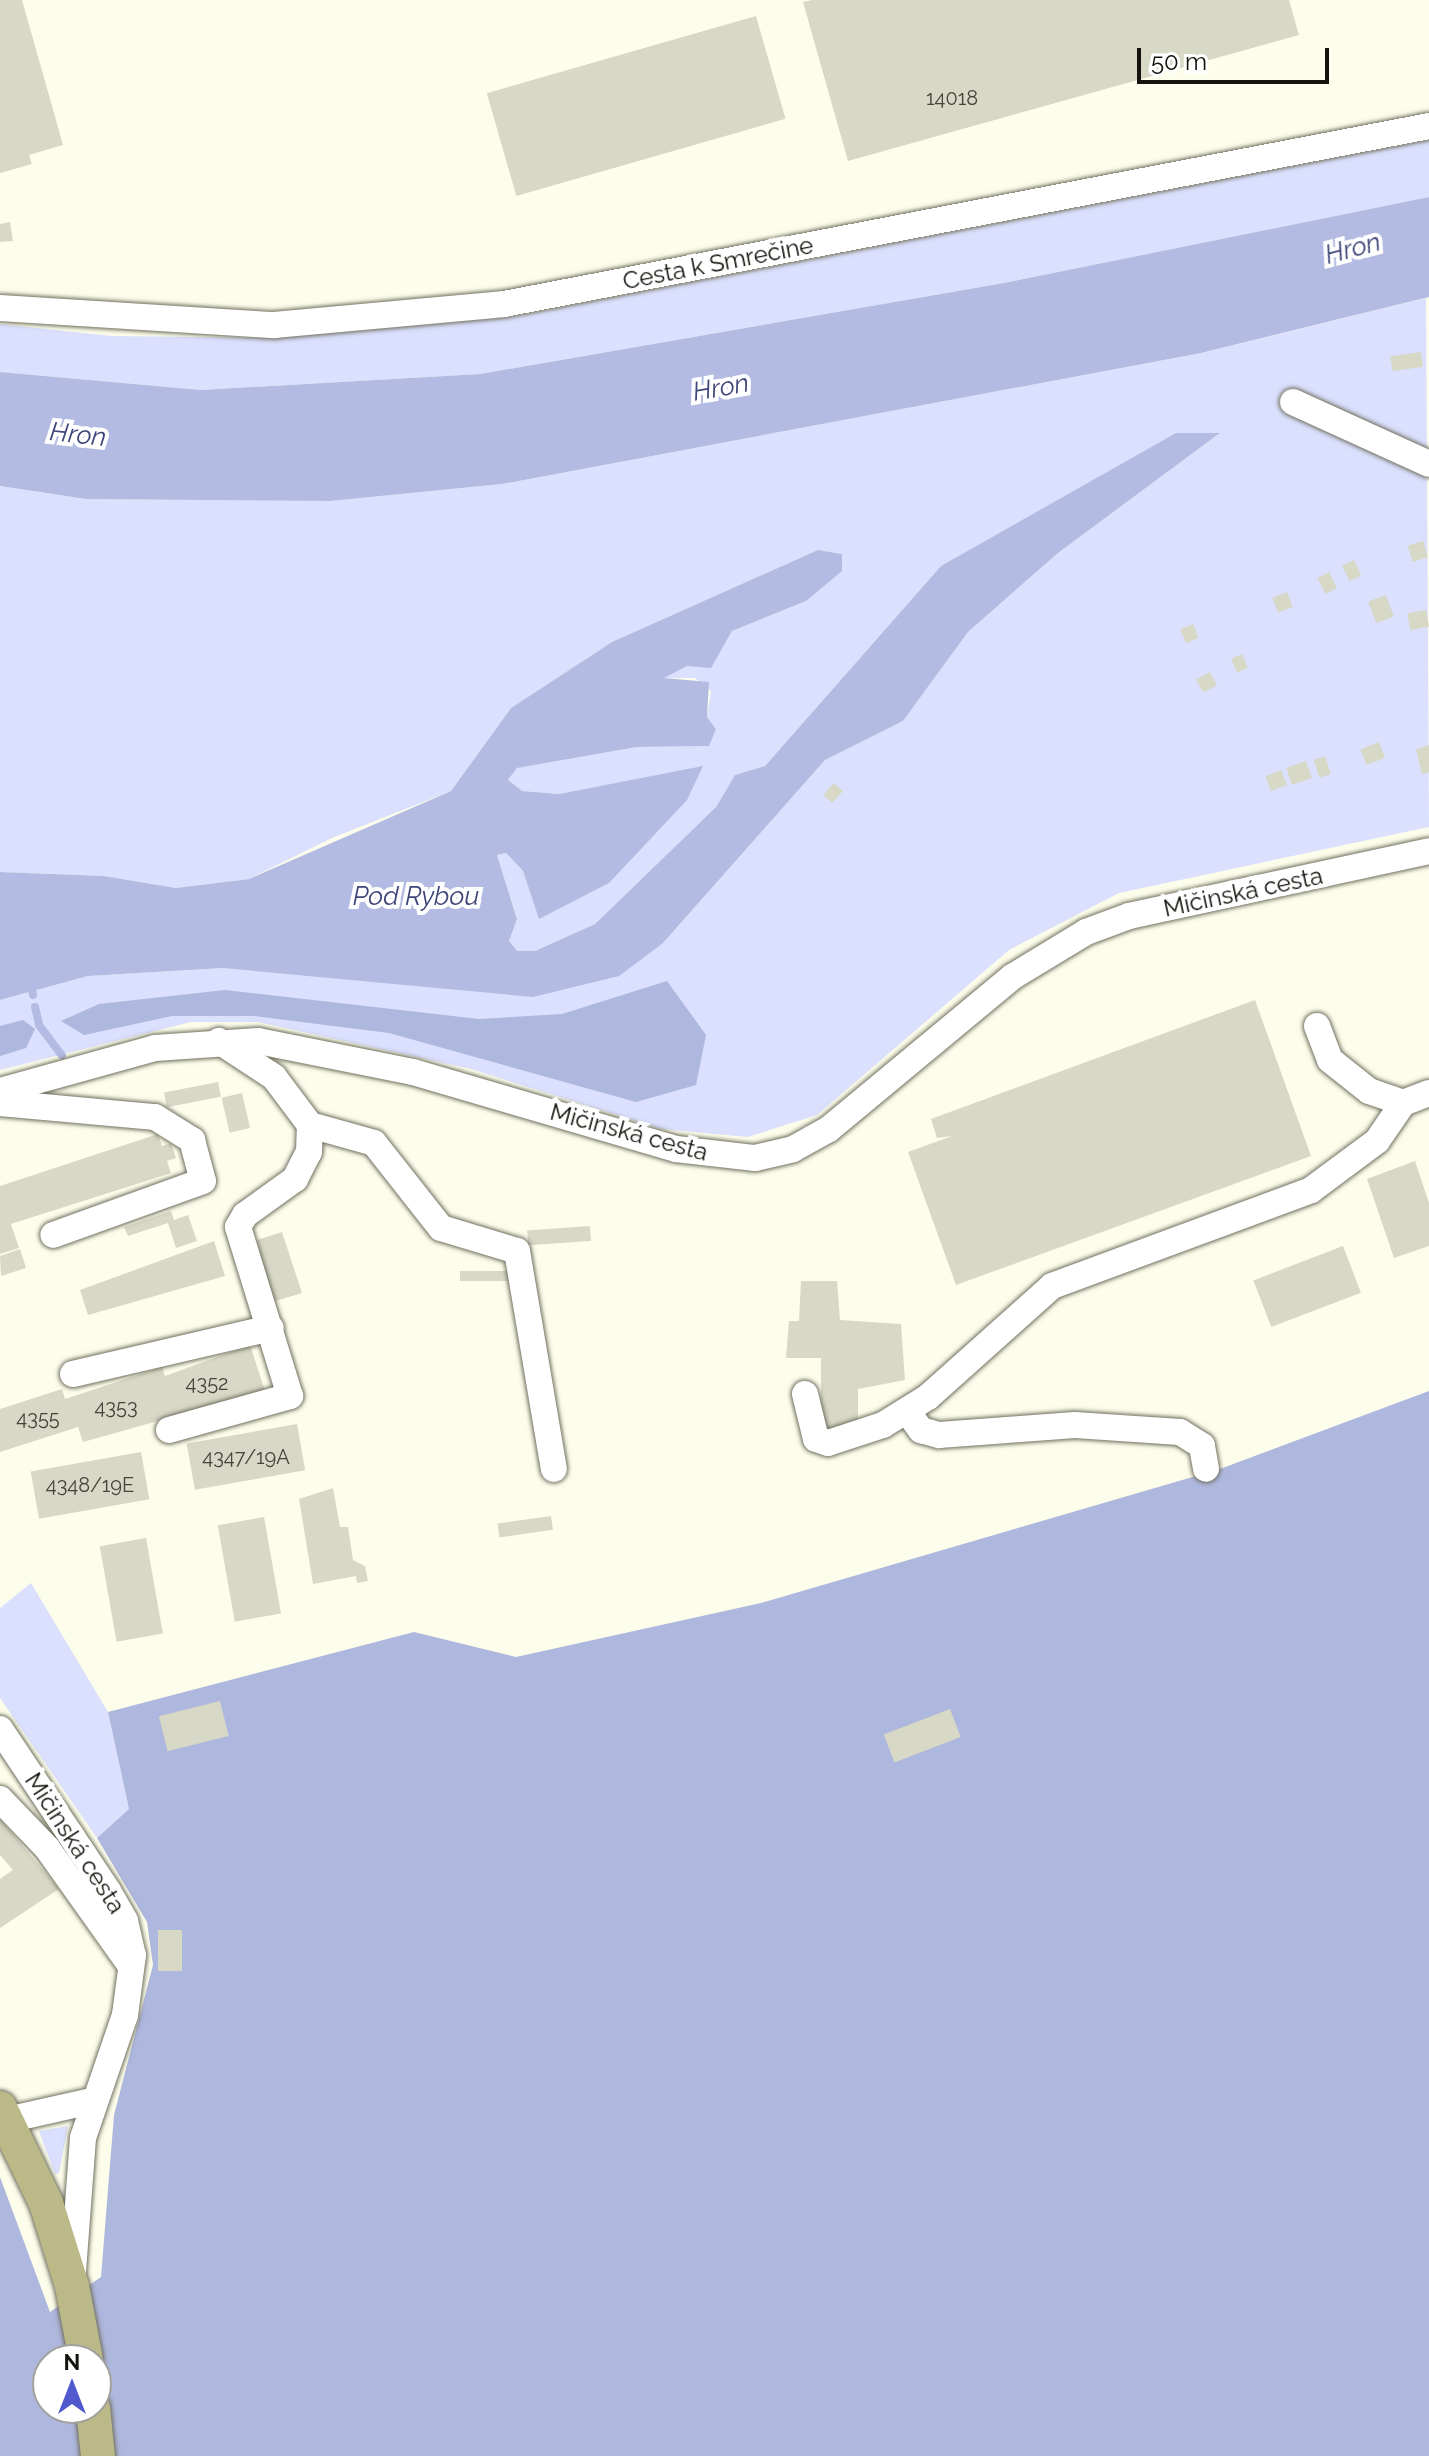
<!DOCTYPE html>
<meta charset="utf-8">
<style>
body{margin:0}
#map{position:relative;width:1429px;height:2456px;overflow:hidden;background:#fdfdeb;font-family:Raleway,sans-serif}
div>[style]{position:absolute}
.green>*{inset:0;background:#dae0fd}
.forest>*{inset:0;background:#aeb7dd}
.water>*{inset:0;background:#b3bbe2}
.stream>*{height:8px;margin:-4px;padding:0 4px;transform-origin:4px;border-radius:4px;background:#b3bbe2}
.building>*{inset:0;background:#d8d8c6;transform-origin:0 0}
.roads{filter:drop-shadow(0 0 2px #717061) drop-shadow(0 0 2px #717061)}
.minor>*{height:26px;margin:-13px;padding:0 13px;transform-origin:13px;border-radius:13px;background:#fff}
.major>*{height:34px;margin:-17px;padding:0 17px;transform-origin:17px;border-radius:17px;background:#bcb989}
span{translate:-50% -50%;white-space:nowrap;text-align:center;line-height:1.15;-webkit-text-stroke:8px #fff;paint-order:stroke}
.number-label{font-size:20px;color:#45443b}
.number-label span{-webkit-text-stroke-width:0}
.street-label{font-size:24px;color:#14130d}
.water-label{font-size:26px;color:#3f477a;font-style:italic}
.north{position:absolute;left:32px;top:2344px;width:80px;height:80px;box-sizing:border-box;background:#fff;border:2px solid #a1a19e;border-radius:50%;rotate:0deg;font-size:22px;font-weight:700;line-height:32px;text-align:center;color:#14130d}
.north::after{content:'';display:block;margin:auto;width:28px;height:36px;background:#5159cf;clip-path:polygon(50% 0,100% 100%,50% 72%,0 100%)}
.scale{position:absolute;left:1137px;top:48px;width:192px;height:36px;box-sizing:border-box;border:4px solid #14130d;border-top:0;padding-left:10px;font-size:24px;line-height:28px;white-space:nowrap;color:#14130d;-webkit-text-stroke:6px #fff;paint-order:stroke}
</style>
<div id="map">
<div class="green">
<div style="clip-path:polygon(1429px 140px,1429px 197px,1004px 283px,480px 374px,201px 390px,0 372px,0 324px,111px 336px,275px 338px,512px 317px)"></div>
<div style="clip-path:polygon(1426px 298px,1429px 827px,1119px 893px,1009px 950px,817px 1115px,748px 1137px,661px 1129px,471px 1069px,258px 1022px,191px 1022px,0 1070px,0 1000px,88px 976px,223px 968px,336px 975px,663px 943px,825px 760px,903px 721px,968px 632px,1058px 553px,1219px 434px,941px 566px,765px 766px,735px 775px,716px 807px,595px 924px,535px 951px,517px 952px,509px 941px,517px 918px,497px 855px,506px 853px,523px 871px,539px 918px,702px 767px,559px 794px,522px 791px,508px 781px,516px 768px,637px 747px,708px 746px,716px 729px,707px 717px,711px 691px,695px 678px,663px 678px,687px 666px,711px 667px,732px 631px,806px 601px,842px 554px,818px 550px,612px 642px,511px 708px,451px 791px,332px 838px,249px 879px,176px 888px,104px 876px,0 872px,0 486px,86px 499px,330px 501px,502px 484px,1201px 353px)"></div>
<div style="clip-path:polygon(31px 1583px,108px 1712px,129px 1809px,97px 1838px,0 1698px,0 1608px)"></div>
<div style="clip-path:polygon(68px 2126px,59px 2173px,55px 2174px,39px 2131px)"></div>
</div>
<div class="forest">
<div style="clip-path:polygon(667px 981px,706px 1035px,696px 1085px,636px 1102px,389px 1033px,254px 1016px,172px 1016px,84px 1035px,61px 1021px,99px 1004px,225px 990px,479px 1019px,562px 1014px)"></div>
<div style="clip-path:polygon(23px 1020px,35px 1029px,26px 1048px,0 1056px,0 1026px)"></div>
<div style="clip-path:polygon(evenodd,1429px 1391px,1429px 2456px,0 2456px,0 2177px,50px 2312px,101px 2277px,114px 2115px,153px 1965px,147px 1922px,97px 1838px,129px 1809px,108px 1712px,414px 1632px,516px 1657px,761px 1603px,1220px 1469px,1429px 1391px,48px 2360px,96px 2360px,96px 2408px,48px 2408px,48px 2360px)"></div>
</div>
<div class="water">
<div style="clip-path:polygon(1429px 197px,1429px 297px,1201px 353px,502px 484px,330px 501px,86px 499px,0 486px,0 372px,201px 390px,480px 374px,1004px 283px)"></div>
<div style="clip-path:polygon(1176px 433px,1220px 433px,1058px 553px,968px 632px,903px 721px,825px 760px,663px 943px,619px 976px,533px 997px,223px 968px,88px 976px,0 1000px,0 872px,104px 876px,176px 888px,249px 879px,451px 791px,511px 708px,612px 642px,818px 550px,842px 554px,842px 571px,806px 601px,732px 631px,711px 668px,687px 666px,664px 678px,709px 682px,707px 717px,716px 729px,709px 746px,637px 747px,517px 768px,508px 780px,522px 791px,559px 794px,703px 766px,687px 800px,609px 883px,539px 919px,523px 871px,506px 853px,497px 855px,517px 919px,509px 941px,517px 951px,535px 951px,595px 924px,716px 807px,735px 775px,765px 766px,941px 566px)"></div>
</div>
<div class="stream">
<div style="left:32px;top:991px;width:4px;rotate:76deg"></div>
<div style="left:35px;top:1007px;width:18px;rotate:77deg"></div>
<div style="left:39px;top:1025px;width:38px;rotate:53deg"></div>
</div>
<div class="building">
<div style="clip-path:polygon(0 0,22px 0,63px 145px,29px 155px,32px 164px,0 173px)"></div>
<div style="clip-path:polygon(812px 0,1289px 0,1299px 35px,848px 161px,803px 2px)"></div>
<div style="left:756px;top:16px;width:107px;height:280px;rotate:74deg"></div>
<div style="clip-path:polygon(10px 222px,13px 241px,0 242px,0 224px)"></div>
<div style="left:1421px;top:352px;width:15px;height:31px;rotate:82deg"></div>
<div style="left:1423px;top:541px;width:17px;height:16px;rotate:73deg"></div>
<div style="left:1354px;top:560px;width:17px;height:13px;rotate:65deg"></div>
<div style="left:1329px;top:572px;width:18px;height:13px;rotate:63deg"></div>
<div style="left:1287px;top:592px;width:16px;height:16px;rotate:68deg"></div>
<div style="left:1386px;top:595px;width:23px;height:19px;rotate:70deg"></div>
<div style="left:1426px;top:610px;width:17px;height:19px;rotate:80deg"></div>
<div style="left:1193px;top:624px;width:15px;height:14px;rotate:67deg"></div>
<div style="left:1242px;top:654px;width:15px;height:12px;rotate:67deg"></div>
<div style="left:1210px;top:672px;width:15px;height:16px;rotate:62deg"></div>
<div style="left:1379px;top:742px;width:17px;height:20px;rotate:69deg"></div>
<div style="clip-path:polygon(1429px 745px,1429px 772px,1422px 774px,1416px 749px)"></div>
<div style="left:1325px;top:756px;width:19px;height:12px;rotate:72deg"></div>
<div style="left:1306px;top:761px;width:18px;height:21px;rotate:71deg"></div>
<div style="left:1281px;top:770px;width:16px;height:17px;rotate:68deg"></div>
<div style="left:834px;top:783px;width:12px;height:16px;rotate:42deg"></div>
<div style="clip-path:polygon(1255px 1000px,1311px 1156px,956px 1285px,908px 1152px,952px 1136px,937px 1138px,931px 1119px)"></div>
<div style="left:218px;top:1082px;width:15px;height:55px;rotate:79deg"></div>
<div style="left:242px;top:1093px;width:36px;height:21px;rotate:77deg"></div>
<div style="clip-path:polygon(158px 1134px,162px 1146px,171px 1143px,176px 1158px,167px 1161px,171px 1173px,11px 1224px,19px 1248px,0 1254px,0 1186px)"></div>
<div style="clip-path:polygon(1415px 1161px,1429px 1203px,1429px 1246px,1394px 1258px,1367px 1179px)"></div>
<div style="clip-path:polygon(171px 1211px,174px 1220px,188px 1215px,197px 1241px,176px 1248px,168px 1223px,128px 1236px,124px 1227px)"></div>
<div style="left:590px;top:1226px;width:15px;height:63px;rotate:86deg"></div>
<div style="clip-path:polygon(282px 1232px,302px 1293px,269px 1303px,257px 1240px)"></div>
<div style="clip-path:polygon(214px 1241px,225px 1276px,88px 1315px,80px 1290px)"></div>
<div style="left:1343px;top:1246px;width:50px;height:96px;rotate:69deg"></div>
<div style="clip-path:polygon(20px 1249px,26px 1268px,1px 1276px,0 1256px)"></div>
<div style="left:514px;top:1271px;width:10px;height:54px;rotate:90deg"></div>
<div style="clip-path:polygon(801px 1281px,837px 1281px,840px 1320px,901px 1324px,905px 1380px,858px 1389px,858px 1420px,844px 1428px,821px 1429px,821px 1358px,786px 1358px,789px 1321px,799px 1321px)"></div>
<div style="clip-path:polygon(250px 1345px,265px 1391px,83px 1442px,78px 1427px,0 1452px,0 1409px,62px 1389px,65px 1399px,162px 1367px,165px 1376px)"></div>
<div style="left:297px;top:1424px;width:47px;height:112px;rotate:80deg"></div>
<div style="left:141px;top:1452px;width:48px;height:112px;rotate:80deg"></div>
<div style="clip-path:polygon(333px 1488px,340px 1527px,348px 1527px,353px 1560px,365px 1566px,368px 1581px,357px 1583px,356px 1576px,313px 1584px,299px 1499px)"></div>
<div style="left:551px;top:1516px;width:14px;height:54px;rotate:82deg"></div>
<div style="left:264px;top:1517px;width:98px;height:47px;rotate:80deg"></div>
<div style="left:146px;top:1538px;width:97px;height:47px;rotate:80deg"></div>
<div style="left:220px;top:1701px;width:36px;height:63px;rotate:76deg"></div>
<div style="left:950px;top:1709px;width:30px;height:71px;rotate:69deg"></div>
<div style="clip-path:polygon(0 1819px,59px 1889px,0 1928px,0 1879px,13px 1870px,0 1855px)"></div>
<div style="left:158px;top:1930px;width:24px;height:41px"></div>
</div>
<div class="roads">
<div class="minor">
<div style="left:0;top:308px;width:275px;rotate:3.6deg"></div>
<div style="left:274px;top:325px;width:231px;rotate:-5.2deg"></div>
<div style="left:504px;top:304px;width:942px;rotate:-10.89deg"></div>
<div style="left:1293px;top:402px;width:149px;rotate:24.5deg"></div>
<div style="left:1317px;top:1026px;width:36px;rotate:69deg"></div>
<div style="left:1330px;top:1060px;width:50px;rotate:38.5deg"></div>
<div style="left:1369px;top:1091px;width:36px;rotate:19deg"></div>
<div style="left:1403px;top:1103px;width:28px;rotate:-21deg"></div>
<div style="left:0;top:1091px;width:161px;rotate:-15.5deg"></div>
<div style="left:155px;top:1048px;width:103px;rotate:-3.9deg"></div>
<div style="left:258px;top:1041px;width:158px;rotate:11.3deg"></div>
<div style="left:413px;top:1072px;width:274px;rotate:16.3deg"></div>
<div style="left:676px;top:1149px;width:80px;rotate:6.5deg"></div>
<div style="left:755px;top:1158px;width:39px;rotate:-13deg"></div>
<div style="left:793px;top:1149px;width:41px;rotate:-29.1deg"></div>
<div style="left:829px;top:1129px;width:238px;rotate:-39.7deg"></div>
<div style="left:1012px;top:977px;width:87px;rotate:-31.3deg"></div>
<div style="left:1086px;top:932px;width:46px;rotate:-20.4deg"></div>
<div style="left:1129px;top:916px;width:307px;rotate:-12.2deg"></div>
<div style="left:0;top:1103px;width:156px;rotate:5.2deg"></div>
<div style="left:155px;top:1117px;width:44px;rotate:31.9deg"></div>
<div style="left:192px;top:1140px;width:42px;rotate:75deg"></div>
<div style="left:203px;top:1181px;width:159px;rotate:160.2deg"></div>
<div style="left:310px;top:1125px;width:66px;rotate:15.7deg"></div>
<div style="left:374px;top:1143px;width:108px;rotate:51.8deg"></div>
<div style="left:441px;top:1228px;width:79px;rotate:16.8deg"></div>
<div style="left:517px;top:1251px;width:221px;rotate:80.4deg"></div>
<div style="left:73px;top:1374px;width:203px;rotate:-13.1deg"></div>
<div style="left:805px;top:1394px;width:46px;rotate:76.3deg"></div>
<div style="left:816px;top:1439px;width:13px;rotate:18deg"></div>
<div style="left:828px;top:1443px;width:58px;rotate:-18.1deg"></div>
<div style="left:883px;top:1425px;width:53px;rotate:-31.9deg"></div>
<div style="left:928px;top:1397px;width:166px;rotate:-41.8deg"></div>
<div style="left:1052px;top:1286px;width:276px;rotate:-20.3deg"></div>
<div style="left:1311px;top:1190px;width:82px;rotate:-36.6deg"></div>
<div style="left:1377px;top:1141px;width:46px;rotate:-55.6deg"></div>
<div style="left:907px;top:1411px;width:24px;rotate:54deg"></div>
<div style="left:921px;top:1430px;width:19px;rotate:16deg"></div>
<div style="left:939px;top:1435px;width:136px;rotate:-4.2deg"></div>
<div style="left:1075px;top:1425px;width:105px;rotate:3.8deg"></div>
<div style="left:1180px;top:1432px;width:26px;rotate:32deg"></div>
<div style="left:1202px;top:1446px;width:23px;rotate:80deg"></div>
<div style="left:169px;top:1430px;width:126px;rotate:-15.7deg"></div>
<div style="left:290px;top:1396px;width:177px;rotate:-107.1deg"></div>
<div style="left:238px;top:1227px;width:14px;rotate:-60deg"></div>
<div style="left:245px;top:1215px;width:62px;rotate:-35.8deg"></div>
<div style="left:295px;top:1179px;width:30px;rotate:-63deg"></div>
<div style="left:309px;top:1152px;width:27px;rotate:-88deg"></div>
<div style="left:310px;top:1125px;width:60px;rotate:-126.9deg"></div>
<div style="left:274px;top:1077px;width:66px;rotate:-146.8deg"></div>
<div style="left:0;top:1729px;width:195px;rotate:56.3deg"></div>
<div style="left:108px;top:1891px;width:34px;rotate:60deg"></div>
<div style="left:125px;top:1921px;width:35px;rotate:77deg"></div>
<div style="left:133px;top:1955px;width:61px;rotate:97.6deg"></div>
<div style="left:125px;top:2015px;width:130px;rotate:108.9deg"></div>
<div style="left:83px;top:2138px;width:133px;rotate:94.3deg"></div>
<div style="left:0;top:1799px;width:68px;rotate:46.2deg"></div>
<div style="left:47px;top:1848px;width:143px;rotate:54.6deg"></div>
<div style="left:7px;top:2120px;width:86px;rotate:-12.7deg"></div>
</div>
<div class="major">
<div style="left:0;top:2108px;width:106px;rotate:64.2deg"></div>
<div style="left:46px;top:2203px;width:87px;rotate:72.6deg"></div>
<div style="left:72px;top:2286px;width:75px;rotate:79.3deg"></div>
<div style="left:93px;top:2408px;width:48px;rotate:84.1deg"></div>
</div>
</div>
<div class="number-label">
<span style="left:952px;top:98px">14018</span>
<span style="left:207px;top:1383px">4352</span>
<span style="left:116px;top:1407px">4353</span>
<span style="left:38px;top:1418px">4355</span>
<span style="left:246px;top:1457px">4347/19A</span>
<span style="left:90px;top:1485px">4348/19E</span>
</div>
<div class="street-label">
<span style="left:718px;top:263px;rotate:-11deg">Cesta k Smrečine</span>
<span style="left:1243px;top:892px;rotate:-12deg">Mičinská cesta</span>
<span style="left:629px;top:1132px;rotate:15deg">Mičinská cesta</span>
<span style="left:75px;top:1843px;rotate:57deg">Mičinská cesta</span>
</div>
<div class="water-label">
<span style="left:1353px;top:249px;rotate:-15deg">Hron</span>
<span style="left:721px;top:388px;rotate:-10deg">Hron</span>
<span style="left:78px;top:435px;rotate:6deg">Hron</span>
<span style="left:416px;top:897px">Pod Rybou</span>
</div>
<div class="north">N</div>
<div class="scale">50 m</div>
</div>
